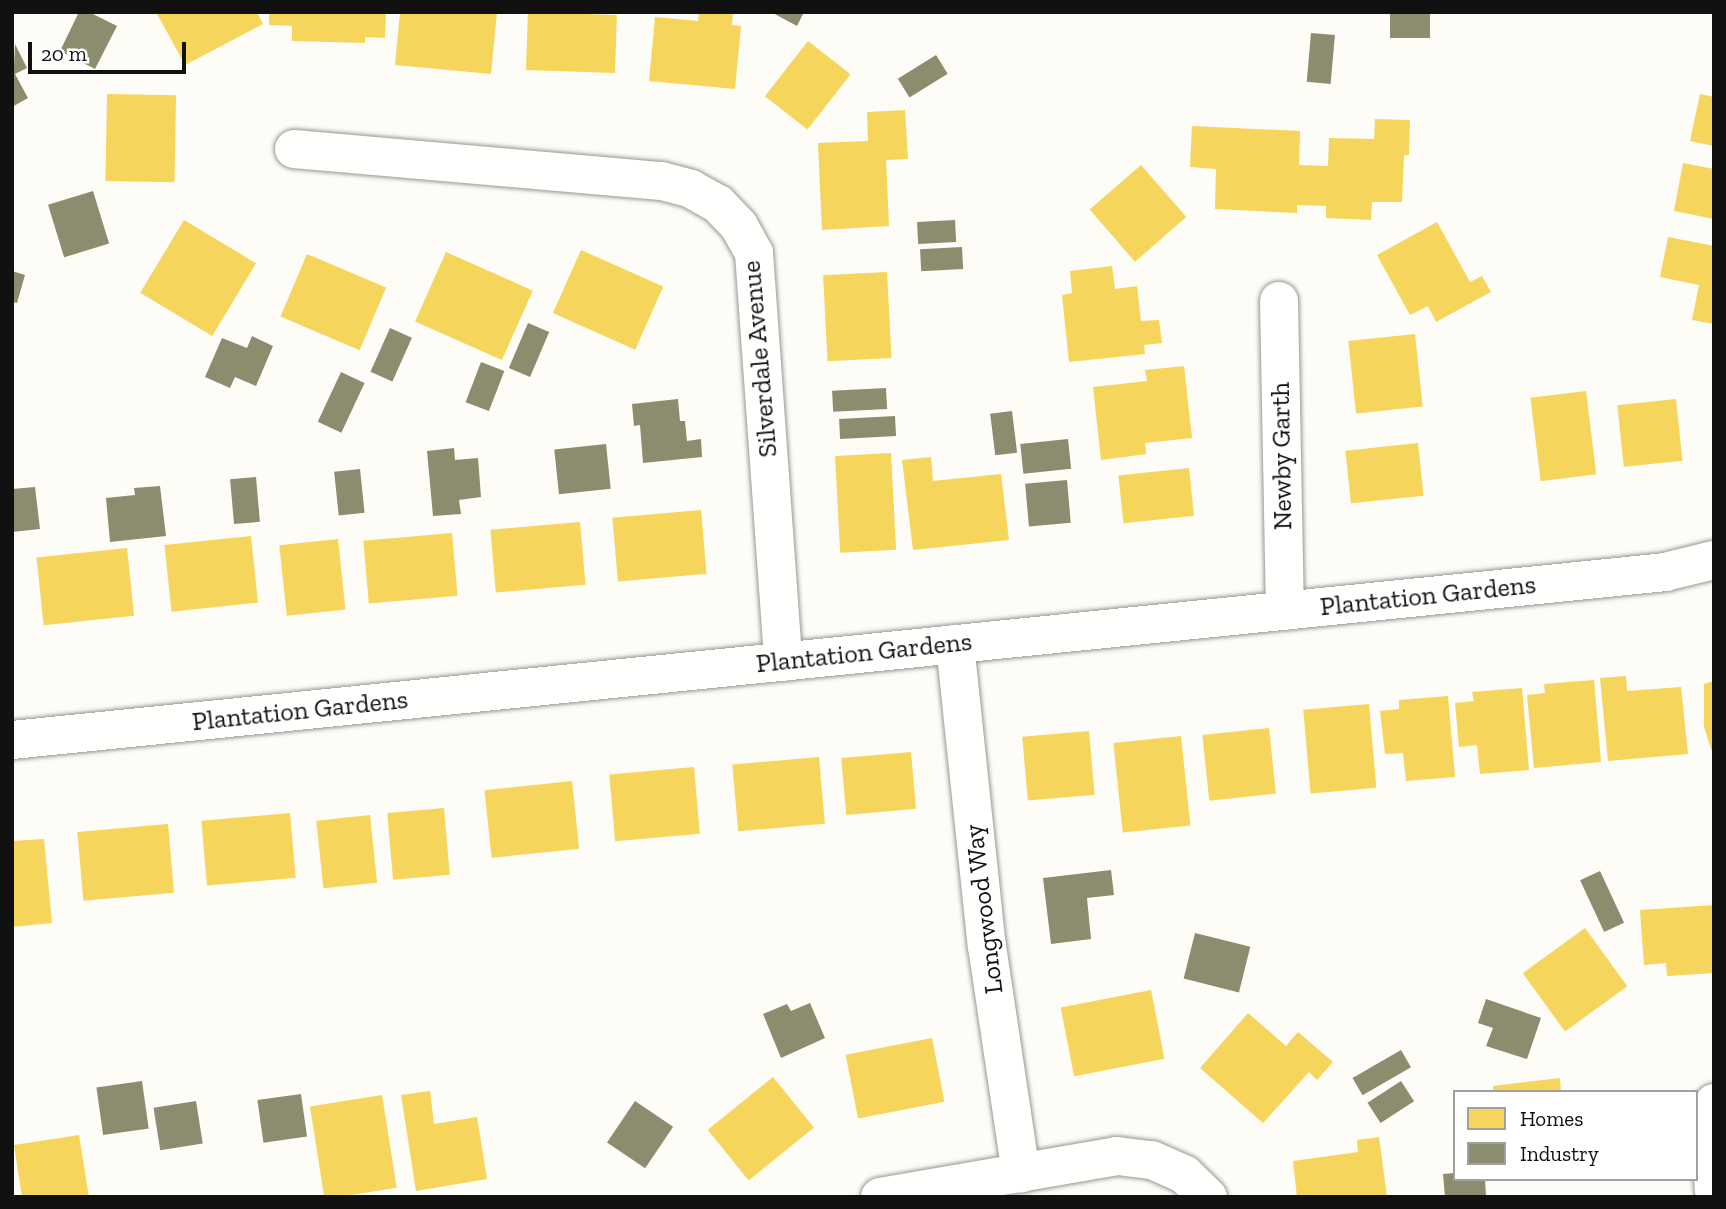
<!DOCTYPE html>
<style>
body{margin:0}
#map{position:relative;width:1726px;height:1209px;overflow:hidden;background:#fdfcf7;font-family:"Zilla Slab",serif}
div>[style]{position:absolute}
.homes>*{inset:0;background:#f6d55c;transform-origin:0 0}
.industry>*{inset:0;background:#8c8c6e;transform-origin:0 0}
.roads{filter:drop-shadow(0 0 2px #979795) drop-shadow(0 0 2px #979795)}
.minor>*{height:38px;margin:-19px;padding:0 19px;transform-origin:19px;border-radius:19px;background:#fffffe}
span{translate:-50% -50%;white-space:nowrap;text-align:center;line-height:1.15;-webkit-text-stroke:7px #fff;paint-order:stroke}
.street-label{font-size:26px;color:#111}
.frame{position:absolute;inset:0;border:14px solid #111;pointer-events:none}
.legend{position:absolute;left:1453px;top:1090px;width:245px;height:91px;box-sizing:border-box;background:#fff;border:2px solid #a0a0a0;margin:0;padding:9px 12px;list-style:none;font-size:21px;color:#111}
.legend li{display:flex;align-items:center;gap:14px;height:35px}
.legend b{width:35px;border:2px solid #a0a0a0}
.scale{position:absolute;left:28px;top:42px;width:158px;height:32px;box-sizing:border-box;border:4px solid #111;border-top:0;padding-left:9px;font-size:21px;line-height:24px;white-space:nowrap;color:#111;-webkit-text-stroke:5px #fff;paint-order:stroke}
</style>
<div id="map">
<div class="homes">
<div style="clip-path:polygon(156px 12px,257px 12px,263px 24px,185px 65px)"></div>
<div style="clip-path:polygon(269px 12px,386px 12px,385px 38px,365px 37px,365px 43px,292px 41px,292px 26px,269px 25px)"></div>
<div style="clip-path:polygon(400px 12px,497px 12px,491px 74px,395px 65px)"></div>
<div style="left:528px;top:12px;width:89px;height:58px;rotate:2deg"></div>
<div style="clip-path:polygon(699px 12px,733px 12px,732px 25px,741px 26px,735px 89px,649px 81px,655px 17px,698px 21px)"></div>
<div style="left:808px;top:41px;width:54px;height:70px;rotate:38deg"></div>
<div style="left:107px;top:94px;width:69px;height:87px;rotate:1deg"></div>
<div style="clip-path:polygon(1700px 94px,1714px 97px,1714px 146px,1690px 141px)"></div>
<div style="clip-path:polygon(905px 110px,908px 159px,886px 160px,889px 226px,822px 230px,818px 143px,868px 141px,867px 112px)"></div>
<div style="clip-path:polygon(1375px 119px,1410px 120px,1409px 155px,1404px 155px,1402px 202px,1372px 202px,1371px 220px,1326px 218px,1326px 206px,1297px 205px,1297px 213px,1215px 209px,1216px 169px,1190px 167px,1192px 126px,1300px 131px,1299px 165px,1328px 166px,1329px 138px,1374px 139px)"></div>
<div style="clip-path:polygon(1683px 163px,1714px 169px,1714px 219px,1674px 211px)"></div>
<div style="left:1141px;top:165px;width:69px;height:68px;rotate:49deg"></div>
<div style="left:184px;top:220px;width:84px;height:85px;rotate:31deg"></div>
<div style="clip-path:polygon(1437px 222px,1470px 282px,1482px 276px,1491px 292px,1436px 322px,1428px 306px,1410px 315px,1377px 255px)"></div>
<div style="clip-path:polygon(1668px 237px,1714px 246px,1714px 324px,1692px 320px,1699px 285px,1660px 277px)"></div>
<div style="left:581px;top:250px;width:90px;height:69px;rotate:24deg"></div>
<div style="left:446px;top:252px;width:95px;height:76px;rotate:24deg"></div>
<div style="left:307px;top:254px;width:86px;height:68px;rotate:23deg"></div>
<div style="clip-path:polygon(1112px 266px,1115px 289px,1137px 286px,1141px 321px,1159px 320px,1162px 343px,1144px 345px,1145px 354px,1069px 362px,1062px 295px,1072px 293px,1070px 271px)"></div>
<div style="left:887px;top:272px;width:86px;height:64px;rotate:87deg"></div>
<div style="left:1415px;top:334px;width:73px;height:67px;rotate:84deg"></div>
<div style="clip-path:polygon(1184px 366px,1192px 438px,1145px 443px,1146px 454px,1101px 460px,1093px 387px,1147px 381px,1145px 370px)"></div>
<div style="left:1586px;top:391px;width:84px;height:56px;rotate:83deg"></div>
<div style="left:1676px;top:399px;width:62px;height:59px;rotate:84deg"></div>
<div style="left:1418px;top:443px;width:53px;height:73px;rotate:84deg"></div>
<div style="left:891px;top:453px;width:97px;height:56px;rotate:87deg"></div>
<div style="clip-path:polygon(931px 457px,933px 481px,1001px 474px,1009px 540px,913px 550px,902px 460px)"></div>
<div style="left:1189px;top:468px;width:48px;height:71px;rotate:84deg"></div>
<div style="left:701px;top:510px;width:64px;height:89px;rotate:85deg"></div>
<div style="left:580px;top:522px;width:63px;height:90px;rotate:85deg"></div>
<div style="left:452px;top:533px;width:63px;height:89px;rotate:85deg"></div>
<div style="left:251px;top:536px;width:67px;height:87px;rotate:84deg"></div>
<div style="left:338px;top:539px;width:71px;height:59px;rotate:84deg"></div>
<div style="left:127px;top:548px;width:68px;height:91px;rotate:84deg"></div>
<div style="clip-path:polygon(1626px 676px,1627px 691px,1681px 687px,1688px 754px,1608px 761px,1600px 678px)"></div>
<div style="clip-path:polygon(1594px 680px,1601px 762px,1534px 768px,1527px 695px,1545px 693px,1544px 684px)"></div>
<div style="clip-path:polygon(1714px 681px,1714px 755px,1713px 755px,1704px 727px,1704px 684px)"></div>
<div style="clip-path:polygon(1522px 688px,1529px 770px,1480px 774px,1477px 745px,1459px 747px,1455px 703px,1474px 701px,1472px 692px)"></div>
<div style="clip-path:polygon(1448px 696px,1455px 777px,1406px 781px,1403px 753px,1385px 754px,1380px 711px,1399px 709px,1399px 700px)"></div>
<div style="left:1369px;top:704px;width:84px;height:66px;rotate:85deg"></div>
<div style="left:1269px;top:728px;width:66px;height:67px;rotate:84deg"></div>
<div style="left:1089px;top:731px;width:64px;height:67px;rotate:85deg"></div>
<div style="left:1181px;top:736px;width:90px;height:68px;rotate:84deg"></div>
<div style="left:911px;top:752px;width:57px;height:70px;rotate:85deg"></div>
<div style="left:819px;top:757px;width:67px;height:87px;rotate:85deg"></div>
<div style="left:694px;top:767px;width:67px;height:85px;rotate:85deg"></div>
<div style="left:572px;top:781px;width:68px;height:88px;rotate:84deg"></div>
<div style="left:444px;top:808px;width:67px;height:57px;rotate:85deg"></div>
<div style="left:290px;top:813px;width:65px;height:89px;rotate:85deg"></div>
<div style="left:370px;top:815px;width:68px;height:54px;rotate:84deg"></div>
<div style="left:168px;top:824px;width:69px;height:91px;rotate:85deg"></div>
<div style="clip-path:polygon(44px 839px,52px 923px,12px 927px,12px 841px)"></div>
<div style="clip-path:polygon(1714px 905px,1714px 973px,1667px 976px,1666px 963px,1644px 965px,1640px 910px)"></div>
<div style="left:1585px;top:928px;width:72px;height:77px;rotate:54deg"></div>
<div style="left:1151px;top:990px;width:70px;height:92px;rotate:79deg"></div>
<div style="clip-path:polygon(1248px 1013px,1286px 1046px,1298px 1032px,1333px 1062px,1317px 1080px,1309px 1072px,1263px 1123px,1200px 1068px)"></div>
<div style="left:932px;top:1038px;width:65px;height:88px;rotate:79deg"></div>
<div style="left:773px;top:1077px;width:65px;height:84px;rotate:51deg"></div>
<div style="clip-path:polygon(1560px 1078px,1561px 1092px,1493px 1092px,1493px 1086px)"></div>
<div style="clip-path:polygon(430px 1091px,434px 1124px,477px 1117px,487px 1179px,416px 1191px,401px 1095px)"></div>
<div style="left:382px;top:1095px;width:94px;height:73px;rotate:81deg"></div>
<div style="clip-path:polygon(79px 1135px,89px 1197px,22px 1197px,14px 1145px)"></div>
<div style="clip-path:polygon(1379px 1137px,1387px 1197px,1297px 1197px,1293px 1161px,1358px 1152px,1357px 1140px)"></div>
</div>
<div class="industry">
<div style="clip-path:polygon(79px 12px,89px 12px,117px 26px,95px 69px,60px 51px)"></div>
<div style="clip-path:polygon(771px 12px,804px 12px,797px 26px)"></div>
<div style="left:1390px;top:12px;width:40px;height:26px"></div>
<div style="left:1311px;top:33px;width:24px;height:49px;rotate:5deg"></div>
<div style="clip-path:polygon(15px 44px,27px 68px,15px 74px,28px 98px,12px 107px)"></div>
<div style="left:936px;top:55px;width:22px;height:45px;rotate:58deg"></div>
<div style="left:93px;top:191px;width:55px;height:47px;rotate:73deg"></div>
<div style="left:955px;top:220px;width:22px;height:38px;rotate:87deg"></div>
<div style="left:962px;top:247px;width:22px;height:42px;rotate:87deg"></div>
<div style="clip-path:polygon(12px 271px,25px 275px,17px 303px,12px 302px)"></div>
<div style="left:528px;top:323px;width:23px;height:49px;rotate:23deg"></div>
<div style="left:390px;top:328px;width:24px;height:48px;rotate:24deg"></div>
<div style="clip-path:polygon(252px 336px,273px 346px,256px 386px,235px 377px,230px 388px,205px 377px,222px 338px,247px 348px)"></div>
<div style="left:481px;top:362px;width:25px;height:43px;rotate:21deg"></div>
<div style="left:341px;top:372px;width:26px;height:55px;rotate:25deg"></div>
<div style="left:886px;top:388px;width:21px;height:54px;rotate:87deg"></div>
<div style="clip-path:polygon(678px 399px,680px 421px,685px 421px,687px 441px,701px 439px,702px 457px,643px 463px,640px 425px,634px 426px,632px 404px)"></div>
<div style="left:1012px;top:411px;width:42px;height:22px;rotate:83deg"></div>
<div style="left:895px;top:416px;width:20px;height:56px;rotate:87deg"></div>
<div style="left:1068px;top:439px;width:30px;height:48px;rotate:84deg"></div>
<div style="left:606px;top:444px;width:45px;height:52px;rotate:84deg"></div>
<div style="clip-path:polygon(454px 448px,455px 460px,478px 458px,481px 497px,459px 500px,461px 514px,433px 516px,427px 451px)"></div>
<div style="left:360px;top:469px;width:44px;height:26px;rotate:84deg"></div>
<div style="left:256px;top:477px;width:45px;height:26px;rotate:85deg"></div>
<div style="left:1067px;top:480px;width:43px;height:42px;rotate:85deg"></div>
<div style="clip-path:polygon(160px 486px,166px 536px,110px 542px,106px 498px,135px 495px,134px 488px)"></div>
<div style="clip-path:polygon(35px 487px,40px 529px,12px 532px,12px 489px)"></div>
<div style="clip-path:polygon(1111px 870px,1114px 895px,1087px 898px,1091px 939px,1051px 944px,1043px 878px)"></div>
<div style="left:1600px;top:871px;width:57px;height:22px;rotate:65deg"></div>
<div style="left:1195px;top:933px;width:57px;height:47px;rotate:14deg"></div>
<div style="clip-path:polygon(1486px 999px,1541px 1018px,1527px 1059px,1486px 1046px,1493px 1028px,1478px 1023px)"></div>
<div style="clip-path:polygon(810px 1003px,825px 1038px,781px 1058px,763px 1014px,787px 1004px,791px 1011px)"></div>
<div style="left:1401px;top:1050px;width:20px;height:56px;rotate:60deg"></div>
<div style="left:142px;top:1081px;width:48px;height:46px;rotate:82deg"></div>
<div style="left:1401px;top:1081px;width:24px;height:40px;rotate:57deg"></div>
<div style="left:301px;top:1094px;width:43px;height:44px;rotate:82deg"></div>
<div style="left:196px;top:1101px;width:43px;height:43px;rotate:81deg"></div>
<div style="left:635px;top:1101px;width:46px;height:50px;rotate:34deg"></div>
<div style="clip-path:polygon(1455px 1173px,1455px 1179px,1485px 1179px,1486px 1196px,1445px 1197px,1443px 1174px)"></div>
</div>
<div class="roads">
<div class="minor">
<div style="left:294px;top:149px;width:369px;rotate:5deg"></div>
<div style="left:662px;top:181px;width:30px;rotate:15deg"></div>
<div style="left:691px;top:189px;width:31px;rotate:29deg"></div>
<div style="left:718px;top:204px;width:30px;rotate:46deg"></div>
<div style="left:739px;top:226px;width:31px;rotate:61deg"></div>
<div style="left:754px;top:253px;width:410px;rotate:85.9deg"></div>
<div style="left:1279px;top:301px;width:310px;rotate:88.9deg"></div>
<div style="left:955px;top:644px;width:304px;rotate:84deg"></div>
<div style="left:987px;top:946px;width:230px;rotate:81.5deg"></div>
<div style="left:12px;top:740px;width:1662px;rotate:-5.8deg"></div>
<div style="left:1665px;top:572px;width:50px;rotate:-13.8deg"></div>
<div style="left:1714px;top:1103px;width:20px;rotate:105deg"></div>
<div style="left:1709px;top:1122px;width:69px;rotate:85.9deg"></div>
<div style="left:880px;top:1197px;width:241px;rotate:-9.8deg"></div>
<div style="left:1117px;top:1156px;width:35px;rotate:7deg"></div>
<div style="left:1152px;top:1160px;width:36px;rotate:24deg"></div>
<div style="left:1185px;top:1175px;width:32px;rotate:44deg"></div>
</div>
</div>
<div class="street-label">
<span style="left:760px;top:359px;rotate:-95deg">Silverdale Avenue</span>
<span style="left:1282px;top:456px;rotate:-91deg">Newby Garth</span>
<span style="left:1428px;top:596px;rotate:-6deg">Plantation Gardens</span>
<span style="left:864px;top:653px;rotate:-6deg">Plantation Gardens</span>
<span style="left:300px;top:711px;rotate:-6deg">Plantation Gardens</span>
<span style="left:984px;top:909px;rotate:-97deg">Longwood Way</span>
</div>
<div class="frame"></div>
<ul class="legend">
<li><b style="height:19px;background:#f6d55c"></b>Homes</li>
<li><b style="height:19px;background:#8c8c6e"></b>Industry</li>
</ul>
<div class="scale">20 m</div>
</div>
